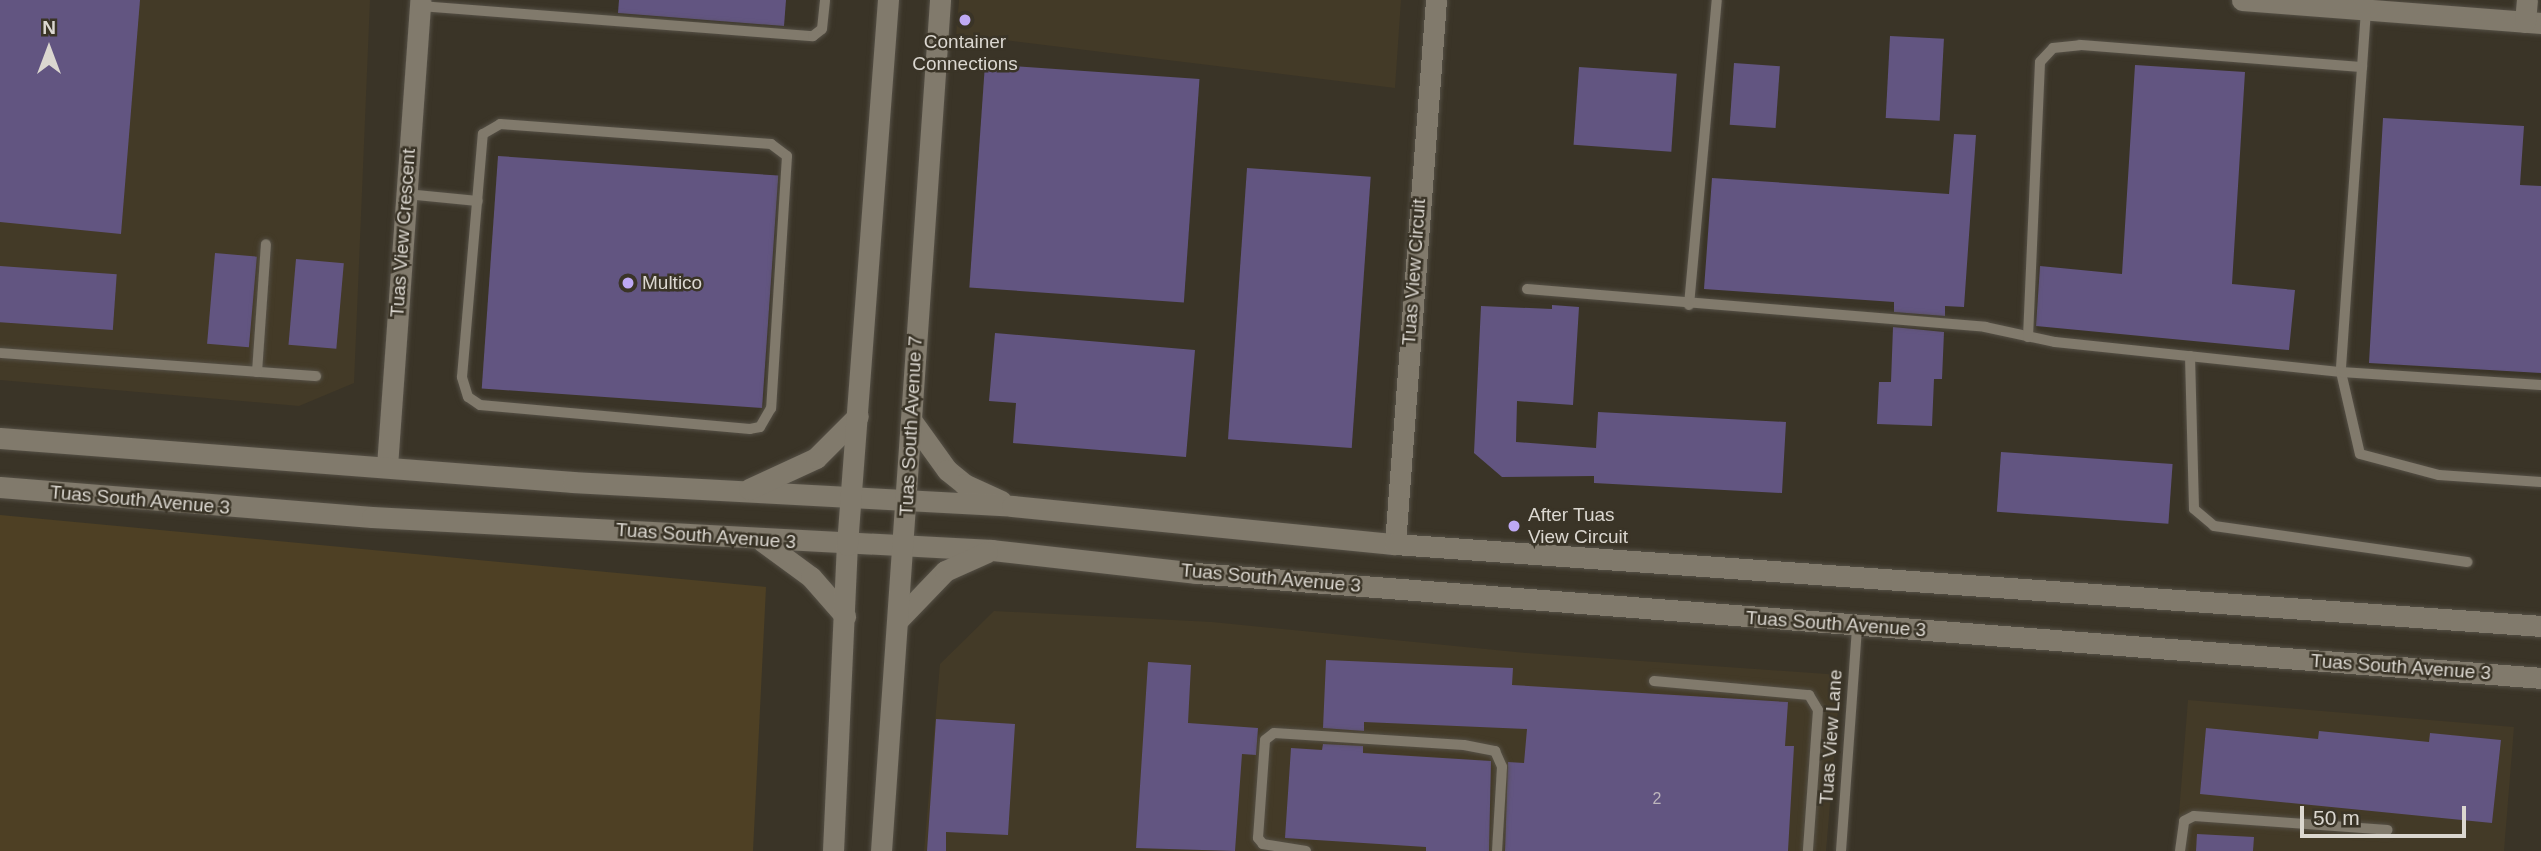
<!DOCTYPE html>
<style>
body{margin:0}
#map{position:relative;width:2541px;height:851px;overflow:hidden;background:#3a3427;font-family:Helvetica,sans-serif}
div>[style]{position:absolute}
.built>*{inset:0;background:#433a27}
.green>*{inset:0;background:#4e4024}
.building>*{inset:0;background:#625581;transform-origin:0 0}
.roads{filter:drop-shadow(0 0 2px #555046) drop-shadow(0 0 2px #555046)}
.lane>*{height:10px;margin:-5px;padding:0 5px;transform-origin:5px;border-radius:5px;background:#817a6c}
.street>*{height:21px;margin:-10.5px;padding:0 10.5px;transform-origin:10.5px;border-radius:10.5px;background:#817a6c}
.secondary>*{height:21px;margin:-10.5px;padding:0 10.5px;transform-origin:10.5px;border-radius:10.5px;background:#817a6c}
.dots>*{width:19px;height:19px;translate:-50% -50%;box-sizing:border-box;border:4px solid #3a3427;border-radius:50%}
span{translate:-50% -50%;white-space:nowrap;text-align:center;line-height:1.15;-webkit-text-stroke:5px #3a3427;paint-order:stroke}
.number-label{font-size:16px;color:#bdb6bc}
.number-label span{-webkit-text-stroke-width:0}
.poi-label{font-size:19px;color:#dbd7d0}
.left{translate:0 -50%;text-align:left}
.street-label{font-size:19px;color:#dbd7d0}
.north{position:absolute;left:14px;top:14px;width:70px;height:70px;-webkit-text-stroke:5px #3a3427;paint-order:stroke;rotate:0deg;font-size:19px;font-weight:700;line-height:28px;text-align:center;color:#dbd7d0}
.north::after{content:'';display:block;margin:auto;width:24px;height:32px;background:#dbd7d0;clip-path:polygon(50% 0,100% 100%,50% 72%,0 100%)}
.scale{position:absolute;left:2300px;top:806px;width:166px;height:32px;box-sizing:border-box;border:4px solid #dbd7d0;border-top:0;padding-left:9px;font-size:21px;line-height:24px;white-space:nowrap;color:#dbd7d0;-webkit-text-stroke:5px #3a3427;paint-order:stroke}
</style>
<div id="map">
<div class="built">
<div style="clip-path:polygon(0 0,370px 0,354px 383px,299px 406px,0 380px)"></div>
<div style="clip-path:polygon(959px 0,1401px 0,1395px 88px,956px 34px)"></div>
<div style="clip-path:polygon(994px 611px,1212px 622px,1527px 653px,1841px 675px,1826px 851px,924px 851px,940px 664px)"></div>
<div style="clip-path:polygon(2188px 700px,2514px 727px,2504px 851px,2176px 851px)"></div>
</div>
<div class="green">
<div style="clip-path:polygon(0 515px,766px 587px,753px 851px,0 851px)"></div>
</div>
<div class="building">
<div style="clip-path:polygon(0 0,140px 0,121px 234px,0 222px)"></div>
<div style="clip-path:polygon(619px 0,786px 0,784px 26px,618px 13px)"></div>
<div style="left:1890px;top:36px;width:54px;height:82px;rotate:3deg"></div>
<div style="left:1734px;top:63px;width:46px;height:62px;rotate:4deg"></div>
<div style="left:985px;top:64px;width:215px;height:224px;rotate:4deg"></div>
<div style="clip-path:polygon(2135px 65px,2245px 72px,2232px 284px,2295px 290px,2289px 350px,2036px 326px,2040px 266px,2122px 274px)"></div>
<div style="left:1579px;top:67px;width:98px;height:78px;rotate:4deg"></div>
<div style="clip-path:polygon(2383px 118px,2524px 126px,2520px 185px,2541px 186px,2541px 373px,2369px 363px)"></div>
<div style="clip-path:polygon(1954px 134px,1976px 135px,1964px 307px,1945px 306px,1945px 316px,1894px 312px,1894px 302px,1704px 289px,1712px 178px,1949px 194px)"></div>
<div style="left:498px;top:156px;width:281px;height:233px;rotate:4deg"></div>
<div style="left:1247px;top:168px;width:124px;height:272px;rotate:4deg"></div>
<div style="left:215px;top:253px;width:42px;height:91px;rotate:5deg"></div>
<div style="left:296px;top:259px;width:48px;height:86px;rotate:5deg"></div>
<div style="left:0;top:266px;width:117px;height:56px;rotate:4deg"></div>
<div style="clip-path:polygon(1552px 305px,1579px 307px,1573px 405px,1517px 401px,1516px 442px,1596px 448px,1598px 412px,1786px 422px,1782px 493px,1594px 483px,1594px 476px,1502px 477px,1474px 453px,1481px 306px,1552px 309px)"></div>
<div style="clip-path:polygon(1893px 327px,1944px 332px,1942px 379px,1934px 379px,1932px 426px,1877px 424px,1879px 382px,1891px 382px)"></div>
<div style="clip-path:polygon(995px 333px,1195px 350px,1186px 457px,1013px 443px,1016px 403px,989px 401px)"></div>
<div style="left:2001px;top:452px;width:172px;height:60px;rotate:4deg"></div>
<div style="clip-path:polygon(1326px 660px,1513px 668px,1512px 685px,1788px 702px,1785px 746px,1794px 746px,1788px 851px,1505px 851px,1508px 762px,1524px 763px,1527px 729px,1364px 722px,1364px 731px,1323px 728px)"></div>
<div style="clip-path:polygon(1148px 662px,1191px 665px,1188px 723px,1258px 728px,1256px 755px,1242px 754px,1235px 851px,1136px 848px)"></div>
<div style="clip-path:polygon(936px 719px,1015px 724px,1008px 835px,946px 832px,946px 851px,927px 851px)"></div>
<div style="clip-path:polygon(2206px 728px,2318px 739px,2319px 731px,2429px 742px,2430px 733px,2501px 740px,2492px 823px,2200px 794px)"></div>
<div style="clip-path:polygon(1323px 744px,1363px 746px,1363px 753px,1491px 761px,1489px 851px,1426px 851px,1426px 847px,1285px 838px,1291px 748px,1322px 750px)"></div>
<div style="clip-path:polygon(2197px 834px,2254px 837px,2253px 851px,2196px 851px)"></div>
</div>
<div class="roads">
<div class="lane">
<div style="left:420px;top:6px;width:394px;rotate:4.4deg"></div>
<div style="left:813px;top:36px;width:11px;rotate:-38deg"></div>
<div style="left:822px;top:29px;width:29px;rotate:-84deg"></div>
<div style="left:2366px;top:10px;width:363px;rotate:94deg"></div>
<div style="left:2341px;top:372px;width:84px;rotate:77deg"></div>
<div style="left:2360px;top:454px;width:82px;rotate:14.9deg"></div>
<div style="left:2439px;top:475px;width:102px;rotate:3.9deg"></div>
<div style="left:500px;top:124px;width:272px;rotate:4.2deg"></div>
<div style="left:771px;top:144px;width:20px;rotate:37deg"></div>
<div style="left:787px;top:156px;width:253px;rotate:93.6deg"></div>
<div style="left:771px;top:408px;width:22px;rotate:120deg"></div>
<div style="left:760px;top:427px;width:10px;rotate:169deg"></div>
<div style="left:750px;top:429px;width:271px;rotate:-174.9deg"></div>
<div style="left:480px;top:405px;width:14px;rotate:-146deg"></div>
<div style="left:468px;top:397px;width:21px;rotate:-107deg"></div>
<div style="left:462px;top:377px;width:244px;rotate:-85.1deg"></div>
<div style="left:483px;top:134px;width:20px;rotate:-30deg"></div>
<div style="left:406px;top:194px;width:72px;rotate:5.6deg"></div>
<div style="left:1527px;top:289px;width:460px;rotate:4.7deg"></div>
<div style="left:1985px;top:327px;width:72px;rotate:12.1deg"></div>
<div style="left:2055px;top:342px;width:288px;rotate:6deg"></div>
<div style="left:2341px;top:372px;width:200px;rotate:3.7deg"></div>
<div style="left:1689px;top:305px;width:306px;rotate:-84.8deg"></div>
<div style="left:2028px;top:337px;width:275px;rotate:-87.5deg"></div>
<div style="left:2040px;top:62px;width:19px;rotate:-47deg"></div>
<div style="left:2053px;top:48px;width:27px;rotate:-6deg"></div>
<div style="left:2080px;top:45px;width:283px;rotate:4.5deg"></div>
<div style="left:0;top:353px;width:317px;rotate:4.2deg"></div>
<div style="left:2190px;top:356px;width:153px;rotate:88.5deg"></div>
<div style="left:2194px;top:509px;width:26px;rotate:40deg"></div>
<div style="left:2214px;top:526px;width:256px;rotate:8.1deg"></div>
<div style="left:257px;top:372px;width:128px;rotate:-86deg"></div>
<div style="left:1654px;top:681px;width:156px;rotate:5.2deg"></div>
<div style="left:1809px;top:695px;width:17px;rotate:59deg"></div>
<div style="left:1818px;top:710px;width:141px;rotate:94.1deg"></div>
<div style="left:1306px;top:851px;width:44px;rotate:-170.8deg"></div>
<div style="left:1263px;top:844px;width:8px;rotate:-130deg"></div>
<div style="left:1258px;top:838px;width:98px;rotate:-85.9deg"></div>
<div style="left:1265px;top:740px;width:11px;rotate:-38deg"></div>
<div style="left:1274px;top:733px;width:190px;rotate:3.6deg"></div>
<div style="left:1464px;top:745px;width:32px;rotate:11deg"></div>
<div style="left:1495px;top:751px;width:17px;rotate:66deg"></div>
<div style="left:1502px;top:767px;width:84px;rotate:93.4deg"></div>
<div style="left:1841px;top:851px;width:226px;rotate:-85.9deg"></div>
<div style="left:2180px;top:851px;width:30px;rotate:-82deg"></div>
<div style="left:2184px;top:821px;width:11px;rotate:-27deg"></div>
<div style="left:2194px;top:816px;width:194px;rotate:4.1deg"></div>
</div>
<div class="street">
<div style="left:2242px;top:0;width:300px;rotate:4.4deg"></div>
<div style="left:2525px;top:22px;width:22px;rotate:-85deg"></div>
<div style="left:387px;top:466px;width:467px;rotate:-85.9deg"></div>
<div style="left:1395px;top:544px;width:546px;rotate:-85.69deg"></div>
</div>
<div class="secondary">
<div style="left:911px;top:420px;width:62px;rotate:54.2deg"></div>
<div style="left:947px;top:470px;width:22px;rotate:39deg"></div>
<div style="left:964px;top:484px;width:41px;rotate:24.7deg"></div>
<div style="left:0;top:438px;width:575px;rotate:4.39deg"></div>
<div style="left:573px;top:482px;width:440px;rotate:3.1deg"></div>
<div style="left:1012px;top:506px;width:385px;rotate:5.7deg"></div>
<div style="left:1395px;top:544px;width:1149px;rotate:4.09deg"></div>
<div style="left:0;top:487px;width:373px;rotate:4.6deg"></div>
<div style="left:372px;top:517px;width:621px;rotate:3.05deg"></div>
<div style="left:992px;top:550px;width:205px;rotate:6.4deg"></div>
<div style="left:1196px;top:573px;width:1349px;rotate:4.46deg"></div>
<div style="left:749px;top:489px;width:74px;rotate:-24.8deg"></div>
<div style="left:816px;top:458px;width:59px;rotate:-45deg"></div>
<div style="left:762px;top:541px;width:61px;rotate:36.3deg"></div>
<div style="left:811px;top:577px;width:52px;rotate:48.9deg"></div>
<div style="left:899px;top:619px;width:66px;rotate:-46.2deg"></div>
<div style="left:945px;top:571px;width:46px;rotate:-24.3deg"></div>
<div style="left:833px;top:851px;width:306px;rotate:-87.4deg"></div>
<div style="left:847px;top:545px;width:547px;rotate:-85.7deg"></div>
<div style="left:881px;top:851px;width:853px;rotate:-86.03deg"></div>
</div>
</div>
<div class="dots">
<div style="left:965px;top:20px;background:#bea9f4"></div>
<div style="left:628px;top:283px;background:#bea9f4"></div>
<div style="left:1514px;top:526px;background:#bea9f4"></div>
</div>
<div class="number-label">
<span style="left:1657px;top:799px">2</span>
</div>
<div class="poi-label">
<span style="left:965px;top:53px">Container<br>Connections</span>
<span class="left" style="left:642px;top:283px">Multico</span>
<span class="left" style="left:1528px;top:526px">After Tuas<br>View Circuit</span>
</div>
<div class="street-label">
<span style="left:403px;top:233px;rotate:-86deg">Tuas View Crescent</span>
<span style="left:1414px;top:272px;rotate:-86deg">Tuas View Circuit</span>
<span style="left:911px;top:426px;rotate:-87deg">Tuas South Avenue 7</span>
<span style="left:140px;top:500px;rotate:5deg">Tuas South Avenue 3</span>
<span style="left:706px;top:536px;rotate:4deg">Tuas South Avenue 3</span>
<span style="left:1271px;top:578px;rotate:5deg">Tuas South Avenue 3</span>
<span style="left:1836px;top:624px;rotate:4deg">Tuas South Avenue 3</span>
<span style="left:2401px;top:667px;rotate:4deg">Tuas South Avenue 3</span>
<span style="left:1831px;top:737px;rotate:-86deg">Tuas View Lane</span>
</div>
<div class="north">N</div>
<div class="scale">50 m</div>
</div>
